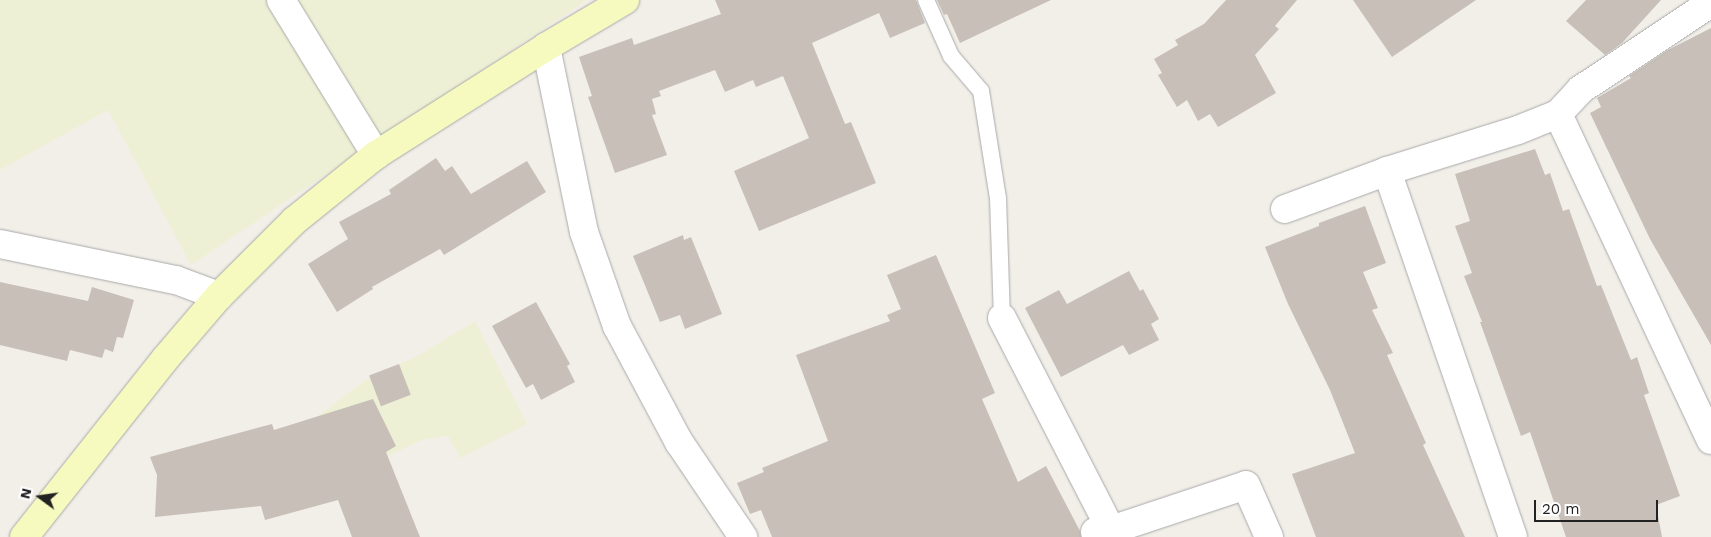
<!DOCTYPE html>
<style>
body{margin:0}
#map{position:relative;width:1711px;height:537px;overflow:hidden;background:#f2efe9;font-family:"Work Sans",sans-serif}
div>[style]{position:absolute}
.farmland>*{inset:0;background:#eef0d5}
.building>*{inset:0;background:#c7bfb8;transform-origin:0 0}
.roads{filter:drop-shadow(0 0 1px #a9a9a9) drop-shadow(0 0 1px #a9a9a9)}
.lane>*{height:16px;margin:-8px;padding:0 8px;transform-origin:8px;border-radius:8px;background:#fff}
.street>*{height:28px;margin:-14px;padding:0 14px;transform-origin:14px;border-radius:14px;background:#fff}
.secondary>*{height:28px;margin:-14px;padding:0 14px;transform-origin:14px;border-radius:14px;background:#f7fabf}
span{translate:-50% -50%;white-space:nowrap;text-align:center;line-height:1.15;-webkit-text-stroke:4px #fff;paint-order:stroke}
.north{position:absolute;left:15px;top:472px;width:50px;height:50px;-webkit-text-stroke:4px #fff;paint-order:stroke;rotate:284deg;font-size:14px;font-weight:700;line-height:20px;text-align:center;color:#222}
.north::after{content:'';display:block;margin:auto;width:18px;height:22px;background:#222;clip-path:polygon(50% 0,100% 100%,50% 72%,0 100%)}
.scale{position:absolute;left:1534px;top:500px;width:124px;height:22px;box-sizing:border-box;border:2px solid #222;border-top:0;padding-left:6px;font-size:15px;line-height:18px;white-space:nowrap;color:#222;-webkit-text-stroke:4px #fff;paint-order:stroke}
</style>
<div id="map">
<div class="farmland">
<div style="clip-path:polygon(0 0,587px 0,191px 265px,108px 110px,0 170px)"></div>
<div style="clip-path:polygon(475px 321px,527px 424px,460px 458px,448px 436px,422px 440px,337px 480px,317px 417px,364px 381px,421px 354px)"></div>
</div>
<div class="building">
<div style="clip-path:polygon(715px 0,916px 0,925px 23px,890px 38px,879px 13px,812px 43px,845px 124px,851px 122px,876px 183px,759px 231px,734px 171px,809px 138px,783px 76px,756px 87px,753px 80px,725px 92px,715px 70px,659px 91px,661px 96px,652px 99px,656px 114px,652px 115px,667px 155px,615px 173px,588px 97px,592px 96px,579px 57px,632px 38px,634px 45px,721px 14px)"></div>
<div style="clip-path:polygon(937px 0,1051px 0,960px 43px,947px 14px,944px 15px)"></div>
<div style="clip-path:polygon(1226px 0,1297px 0,1275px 26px,1279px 29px,1255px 55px,1276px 93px,1218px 127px,1210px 114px,1198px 121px,1187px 100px,1177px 107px,1158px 75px,1162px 73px,1154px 59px,1178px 45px,1175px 40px,1204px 24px)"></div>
<div style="clip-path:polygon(1353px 0,1476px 0,1392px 57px)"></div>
<div style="clip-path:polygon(1586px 0,1661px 0,1622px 43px,1605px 55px,1566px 21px)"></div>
<div style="clip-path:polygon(1711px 28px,1711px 345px,1650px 239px,1590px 113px,1601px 107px,1597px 98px,1631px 78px,1629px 76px,1668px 50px)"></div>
<div style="clip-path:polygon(1535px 149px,1545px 175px,1550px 173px,1563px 211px,1569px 209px,1597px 286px,1601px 285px,1631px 360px,1637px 357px,1649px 393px,1644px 395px,1680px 496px,1656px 505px,1662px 537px,1566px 537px,1530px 432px,1521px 436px,1480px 322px,1482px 322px,1464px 276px,1472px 273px,1455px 226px,1470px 221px,1455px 174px)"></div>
<div style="clip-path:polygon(436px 158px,445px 171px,452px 166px,471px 194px,527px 161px,546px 192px,444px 255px,440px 249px,372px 287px,373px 289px,337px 312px,308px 264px,348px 239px,339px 222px,391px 194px,389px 190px)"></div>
<div style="clip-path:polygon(1365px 206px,1386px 263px,1363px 272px,1378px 308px,1372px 310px,1393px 353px,1387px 355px,1426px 443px,1423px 445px,1465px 537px,1316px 537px,1292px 474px,1355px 453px,1330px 390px,1288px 304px,1265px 247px,1319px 226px,1319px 223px)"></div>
<div style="clip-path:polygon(683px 235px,684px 240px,691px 237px,722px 314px,685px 329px,680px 315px,660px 322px,633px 256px)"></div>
<div style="clip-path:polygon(936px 255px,995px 393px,982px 399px,1018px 482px,1046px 466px,1080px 531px,1081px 537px,772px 537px,761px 510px,750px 514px,737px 483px,764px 472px,762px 468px,828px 441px,796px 355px,890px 321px,887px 315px,901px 309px,887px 275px)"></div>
<div style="clip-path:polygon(1129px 271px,1140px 291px,1143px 289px,1159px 319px,1151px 324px,1159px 340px,1129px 355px,1123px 345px,1061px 377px,1025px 308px,1059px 290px,1067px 304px)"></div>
<div style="clip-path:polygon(0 282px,88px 301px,92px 287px,134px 300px,123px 338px,117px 337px,113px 352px,105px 349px,102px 358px,70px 350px,67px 361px,0 345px)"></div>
<div style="clip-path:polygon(536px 302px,570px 364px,567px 366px,575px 382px,541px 400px,533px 384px,526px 388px,492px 326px)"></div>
<div style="left:399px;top:364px;width:33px;height:32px;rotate:69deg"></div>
<div style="clip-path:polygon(373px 399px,396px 446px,386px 452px,420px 537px,352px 537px,338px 500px,265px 520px,261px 506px,155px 517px,157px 475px,150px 457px,272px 424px,274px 430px)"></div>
</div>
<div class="roads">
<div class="lane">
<div style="left:926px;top:0;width:61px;rotate:65.9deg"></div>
<div style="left:951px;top:56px;width:46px;rotate:49.4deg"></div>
<div style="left:981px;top:91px;width:108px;rotate:81deg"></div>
<div style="left:998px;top:198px;width:120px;rotate:88.1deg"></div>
</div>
<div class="street">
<div style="left:281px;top:0;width:182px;rotate:58.5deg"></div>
<div style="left:546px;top:47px;width:189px;rotate:78.4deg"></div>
<div style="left:584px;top:232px;width:100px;rotate:70.7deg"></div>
<div style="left:617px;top:326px;width:132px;rotate:61.9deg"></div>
<div style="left:679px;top:442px;width:115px;rotate:56deg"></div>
<div style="left:1558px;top:114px;width:360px;rotate:64.9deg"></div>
<div style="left:1387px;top:171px;width:387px;rotate:71deg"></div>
<div style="left:1285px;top:209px;width:109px;rotate:-20.4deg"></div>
<div style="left:1387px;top:171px;width:137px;rotate:-17.4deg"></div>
<div style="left:1518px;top:130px;width:43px;rotate:-21.8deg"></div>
<div style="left:1558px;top:114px;width:33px;rotate:-47deg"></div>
<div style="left:1580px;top:90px;width:157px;rotate:-33.6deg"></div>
<div style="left:0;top:244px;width:180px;rotate:11.6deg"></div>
<div style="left:176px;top:280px;width:46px;rotate:20.4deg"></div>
<div style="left:1002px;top:318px;width:238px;rotate:62.8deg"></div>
<div style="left:1095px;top:532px;width:16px;rotate:-7deg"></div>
<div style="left:1111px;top:530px;width:142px;rotate:-18.4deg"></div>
<div style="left:1246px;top:485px;width:57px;rotate:66.1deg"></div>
</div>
<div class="secondary">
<div style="left:24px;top:537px;width:227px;rotate:-51.6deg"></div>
<div style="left:165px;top:359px;width:83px;rotate:-49.4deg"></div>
<div style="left:219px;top:296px;width:106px;rotate:-45deg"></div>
<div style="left:294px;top:221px;width:105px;rotate:-38.8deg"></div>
<div style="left:376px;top:155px;width:201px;rotate:-32.4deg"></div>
<div style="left:546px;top:47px;width:92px;rotate:-30.7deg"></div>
</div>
</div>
<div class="north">N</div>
<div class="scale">20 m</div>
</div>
